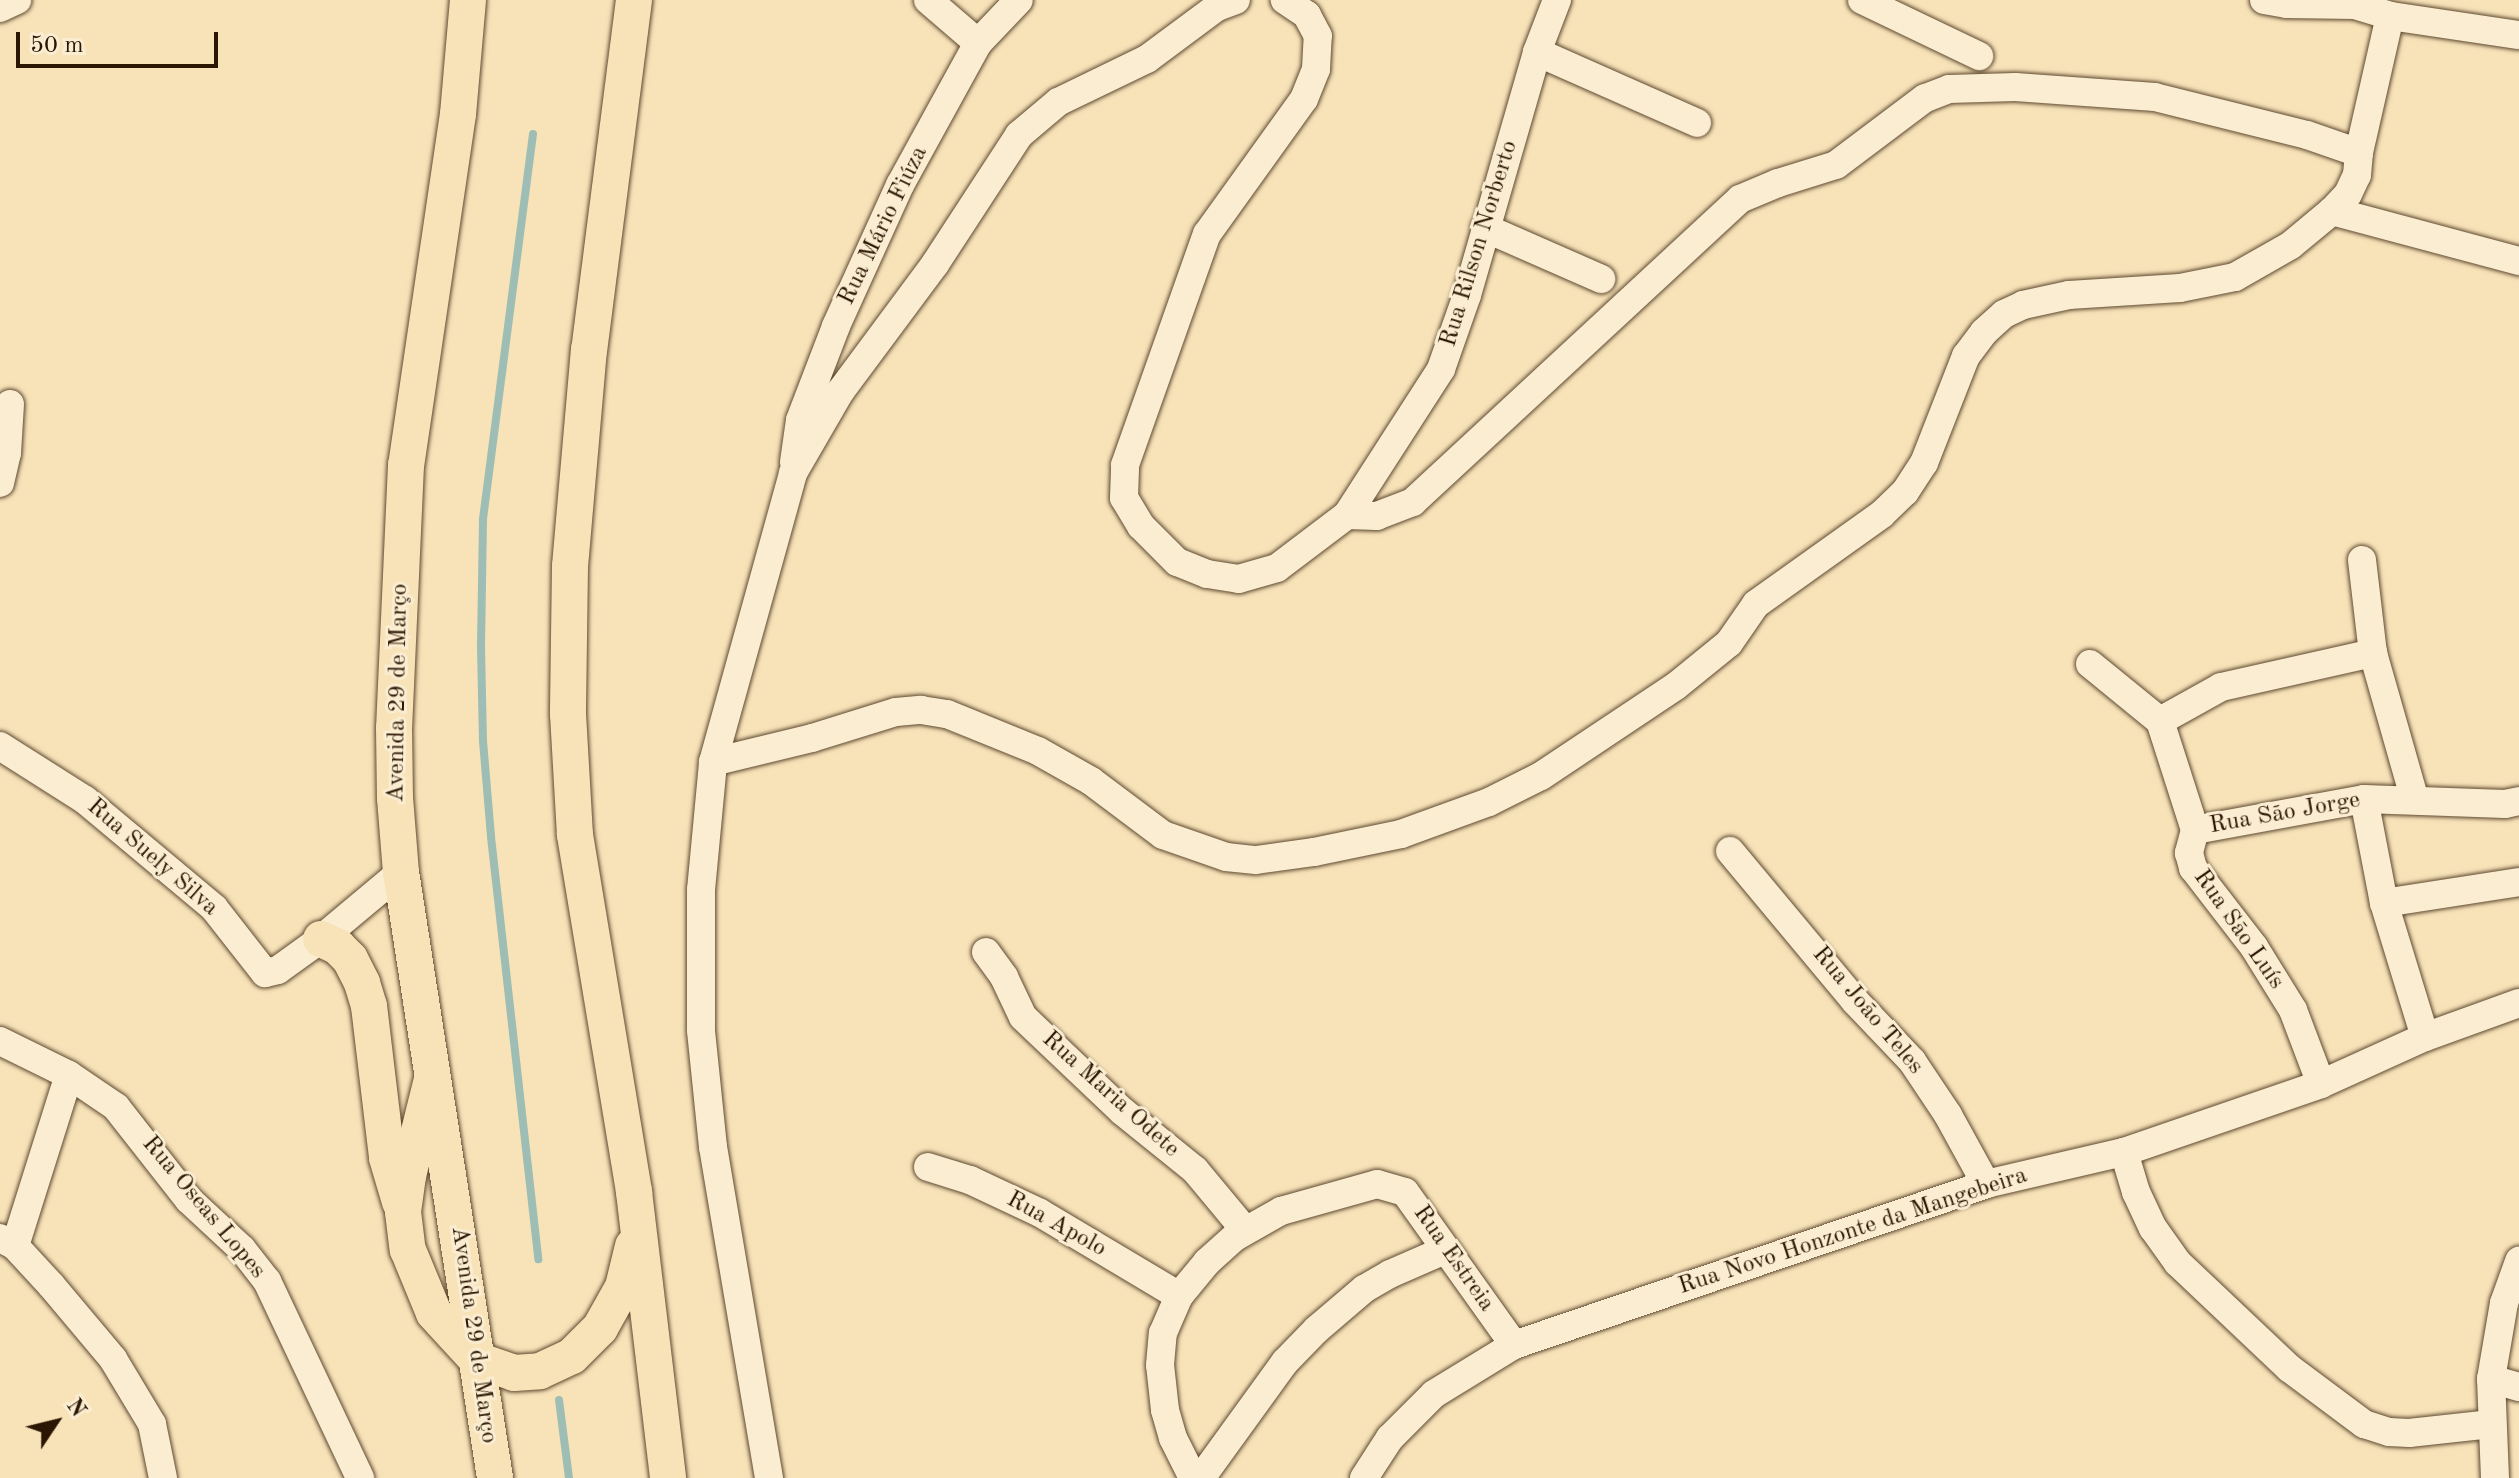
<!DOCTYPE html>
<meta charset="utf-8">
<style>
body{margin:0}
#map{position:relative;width:2519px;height:1478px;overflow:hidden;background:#f8e3b9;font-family:"Old Standard TT",serif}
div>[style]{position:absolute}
.stream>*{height:8px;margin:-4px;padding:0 4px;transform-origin:4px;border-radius:4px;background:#9ebdb4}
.roads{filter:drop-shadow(0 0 2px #5e4930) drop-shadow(0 0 2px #5e4930)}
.minor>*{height:28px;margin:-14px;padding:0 14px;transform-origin:14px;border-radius:14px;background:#faedd2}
.major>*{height:36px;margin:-18px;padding:0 18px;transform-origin:18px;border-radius:18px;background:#f8e3b9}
span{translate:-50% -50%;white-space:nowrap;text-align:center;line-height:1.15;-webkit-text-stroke:6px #faedd2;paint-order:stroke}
.street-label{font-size:24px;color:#2a1602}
.north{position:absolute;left:16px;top:1382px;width:80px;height:80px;-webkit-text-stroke:6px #faedd2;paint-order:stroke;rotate:55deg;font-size:22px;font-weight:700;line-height:32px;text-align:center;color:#2a1602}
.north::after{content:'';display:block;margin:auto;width:28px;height:36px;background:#2a1602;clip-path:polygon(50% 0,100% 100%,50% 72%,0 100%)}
.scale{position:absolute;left:16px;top:32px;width:202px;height:36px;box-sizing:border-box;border:4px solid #2a1602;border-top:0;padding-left:10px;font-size:24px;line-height:28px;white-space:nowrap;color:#2a1602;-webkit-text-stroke:6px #faedd2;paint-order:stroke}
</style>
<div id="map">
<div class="stream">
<div style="left:533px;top:134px;width:389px;rotate:97.4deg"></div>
<div style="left:483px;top:520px;width:127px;rotate:90.9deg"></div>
<div style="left:481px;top:647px;width:94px;rotate:88.8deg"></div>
<div style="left:483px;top:741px;width:96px;rotate:85.2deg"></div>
<div style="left:491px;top:837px;width:425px;rotate:83.6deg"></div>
<div style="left:559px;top:1400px;width:79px;rotate:82.7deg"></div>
</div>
<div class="roads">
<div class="minor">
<div style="left:928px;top:0;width:66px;rotate:40.7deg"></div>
<div style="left:1862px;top:0;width:130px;rotate:25.6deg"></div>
<div style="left:2264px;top:0;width:23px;rotate:10deg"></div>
<div style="left:2287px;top:4px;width:68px;rotate:0.8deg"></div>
<div style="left:2355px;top:5px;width:37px;rotate:17deg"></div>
<div style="left:2390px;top:16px;width:140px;rotate:102.8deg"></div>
<div style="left:0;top:8px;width:19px;rotate:-25deg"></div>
<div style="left:2390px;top:16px;width:130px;rotate:8.4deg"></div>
<div style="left:1537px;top:52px;width:175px;rotate:23.9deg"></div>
<div style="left:2332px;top:211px;width:194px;rotate:15deg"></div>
<div style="left:1485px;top:228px;width:127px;rotate:23.7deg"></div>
<div style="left:794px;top:462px;width:42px;rotate:-81.9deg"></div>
<div style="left:800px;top:420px;width:101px;rotate:-69deg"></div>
<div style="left:836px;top:326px;width:155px;rotate:-65.6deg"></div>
<div style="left:900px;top:185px;width:162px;rotate:-61.2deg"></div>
<div style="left:978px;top:43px;width:59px;rotate:-46.4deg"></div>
<div style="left:0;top:483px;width:31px;rotate:-77deg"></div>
<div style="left:7px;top:453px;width:49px;rotate:-86.5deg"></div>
<div style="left:1347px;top:515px;width:174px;rotate:-57.2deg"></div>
<div style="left:1441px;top:369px;width:78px;rotate:-70.6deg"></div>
<div style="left:1467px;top:295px;width:253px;rotate:-73.9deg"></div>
<div style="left:1537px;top:52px;width:56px;rotate:-69deg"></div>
<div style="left:2362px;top:560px;width:94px;rotate:83.3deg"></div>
<div style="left:2373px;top:653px;width:153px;rotate:74.1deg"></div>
<div style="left:2090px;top:664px;width:90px;rotate:39.2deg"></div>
<div style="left:2160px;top:721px;width:114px;rotate:72.2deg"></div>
<div style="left:2195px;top:830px;width:24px;rotate:105deg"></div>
<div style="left:2189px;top:853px;width:16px;rotate:75deg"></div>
<div style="left:2193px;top:868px;width:100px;rotate:52.3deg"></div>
<div style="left:2254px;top:947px;width:74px;rotate:58.2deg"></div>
<div style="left:2293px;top:1010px;width:79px;rotate:69.3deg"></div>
<div style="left:2160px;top:721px;width:70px;rotate:-29.1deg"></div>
<div style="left:2221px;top:687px;width:156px;rotate:-12.6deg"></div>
<div style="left:0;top:746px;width:101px;rotate:32.4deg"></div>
<div style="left:85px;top:800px;width:168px;rotate:39.9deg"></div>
<div style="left:214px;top:908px;width:83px;rotate:51.9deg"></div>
<div style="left:265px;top:973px;width:13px;rotate:-13deg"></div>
<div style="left:278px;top:970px;width:53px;rotate:-35.8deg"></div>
<div style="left:321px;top:939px;width:104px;rotate:-39.9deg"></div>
<div style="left:713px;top:762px;width:300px;rotate:-74.5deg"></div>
<div style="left:793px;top:473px;width:94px;rotate:-59.9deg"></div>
<div style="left:840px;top:392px;width:159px;rotate:-53.4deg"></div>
<div style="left:935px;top:264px;width:154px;rotate:-56.9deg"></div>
<div style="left:1019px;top:135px;width:51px;rotate:-40.2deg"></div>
<div style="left:1058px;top:102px;width:99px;rotate:-25.8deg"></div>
<div style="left:1147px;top:59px;width:87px;rotate:-36.6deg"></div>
<div style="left:1217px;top:7px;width:20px;rotate:-20deg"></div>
<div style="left:2364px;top:799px;width:106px;rotate:79.1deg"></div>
<div style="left:2384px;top:903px;width:140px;rotate:73deg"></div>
<div style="left:2195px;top:830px;width:172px;rotate:-10.4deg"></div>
<div style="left:2364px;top:799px;width:141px;rotate:2deg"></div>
<div style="left:2505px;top:804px;width:14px;rotate:-12deg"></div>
<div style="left:1730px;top:851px;width:195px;rotate:50.2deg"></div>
<div style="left:1855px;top:1001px;width:83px;rotate:46.5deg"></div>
<div style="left:1912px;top:1061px;width:65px;rotate:56.3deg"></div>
<div style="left:1948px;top:1115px;width:79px;rotate:61.2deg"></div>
<div style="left:2384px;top:903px;width:137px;rotate:-8.8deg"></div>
<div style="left:986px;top:952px;width:31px;rotate:54deg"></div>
<div style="left:1004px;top:977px;width:44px;rotate:64.6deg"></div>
<div style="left:1023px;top:1017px;width:137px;rotate:43.5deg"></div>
<div style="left:1122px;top:1111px;width:94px;rotate:38.9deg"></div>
<div style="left:1195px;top:1170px;width:78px;rotate:50.2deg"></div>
<div style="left:0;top:1041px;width:77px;rotate:26.2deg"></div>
<div style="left:69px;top:1075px;width:57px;rotate:34.2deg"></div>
<div style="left:116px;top:1107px;width:118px;rotate:51.9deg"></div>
<div style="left:189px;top:1200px;width:72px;rotate:42.8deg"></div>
<div style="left:242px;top:1249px;width:41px;rotate:52deg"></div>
<div style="left:267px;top:1281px;width:218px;rotate:64.7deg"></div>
<div style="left:2124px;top:1152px;width:42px;rotate:73.3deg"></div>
<div style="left:2136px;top:1192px;width:40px;rotate:65deg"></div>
<div style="left:2153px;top:1228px;width:43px;rotate:54.5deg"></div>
<div style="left:2178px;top:1263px;width:153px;rotate:43.4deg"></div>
<div style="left:2289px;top:1368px;width:94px;rotate:36.7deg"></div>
<div style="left:2364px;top:1424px;width:26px;rotate:18deg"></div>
<div style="left:2389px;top:1432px;width:20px;rotate:3deg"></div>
<div style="left:2409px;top:1433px;width:83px;rotate:-6.2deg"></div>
<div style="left:928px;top:1167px;width:44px;rotate:17.2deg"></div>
<div style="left:970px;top:1180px;width:77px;rotate:25.2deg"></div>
<div style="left:1040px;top:1213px;width:162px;rotate:30.8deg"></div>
<div style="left:0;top:1238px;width:17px;rotate:28deg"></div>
<div style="left:15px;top:1246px;width:53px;rotate:47.3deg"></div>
<div style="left:51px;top:1285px;width:97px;rotate:50deg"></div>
<div style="left:113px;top:1359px;width:76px;rotate:59deg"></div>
<div style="left:152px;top:1424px;width:55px;rotate:78.5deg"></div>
<div style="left:15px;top:1246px;width:179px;rotate:-72.5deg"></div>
<div style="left:2491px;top:1379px;width:29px;rotate:16deg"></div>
<div style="left:769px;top:1478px;width:336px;rotate:-99.6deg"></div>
<div style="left:713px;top:1147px;width:118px;rotate:-95.9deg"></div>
<div style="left:701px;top:1030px;width:140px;rotate:-90deg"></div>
<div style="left:701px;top:890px;width:129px;rotate:-84.6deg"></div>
<div style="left:713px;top:762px;width:102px;rotate:-13.6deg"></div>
<div style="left:812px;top:738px;width:88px;rotate:-17.2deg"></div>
<div style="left:896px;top:712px;width:25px;rotate:-5deg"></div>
<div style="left:921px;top:710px;width:26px;rotate:9deg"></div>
<div style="left:947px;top:714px;width:98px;rotate:22.1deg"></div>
<div style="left:1038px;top:751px;width:61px;rotate:29.5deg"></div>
<div style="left:1091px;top:781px;width:90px;rotate:36.9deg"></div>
<div style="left:1163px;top:835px;width:67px;rotate:19.2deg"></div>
<div style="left:1226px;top:857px;width:30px;rotate:6deg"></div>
<div style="left:1256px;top:860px;width:59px;rotate:-7.9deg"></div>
<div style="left:1314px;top:852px;width:89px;rotate:-11.7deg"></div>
<div style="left:1401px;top:834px;width:94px;rotate:-20deg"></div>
<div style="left:1489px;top:802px;width:58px;rotate:-26.6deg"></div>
<div style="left:1541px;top:776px;width:162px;rotate:-33.7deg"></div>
<div style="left:1676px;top:686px;width:68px;rotate:-39.1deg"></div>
<div style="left:1729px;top:643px;width:47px;rotate:-55.3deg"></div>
<div style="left:1756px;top:604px;width:155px;rotate:-35.5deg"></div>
<div style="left:1882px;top:514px;width:32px;rotate:-44deg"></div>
<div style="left:1905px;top:492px;width:35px;rotate:-57deg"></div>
<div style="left:1924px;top:463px;width:115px;rotate:-68.6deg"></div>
<div style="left:1966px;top:356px;width:30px;rotate:-53deg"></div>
<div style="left:1984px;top:332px;width:27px;rotate:-42deg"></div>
<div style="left:2004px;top:314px;width:21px;rotate:-25deg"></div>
<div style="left:2023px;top:305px;width:47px;rotate:-12.3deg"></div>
<div style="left:2069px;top:295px;width:111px;rotate:-3.6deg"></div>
<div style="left:2180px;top:288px;width:56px;rotate:-11.3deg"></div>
<div style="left:2235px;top:277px;width:64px;rotate:-29.7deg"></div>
<div style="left:2291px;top:245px;width:53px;rotate:-39.7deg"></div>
<div style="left:2332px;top:211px;width:23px;rotate:-47deg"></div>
<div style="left:2348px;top:194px;width:21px;rotate:-65deg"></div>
<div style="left:2357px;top:175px;width:22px;rotate:-85deg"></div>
<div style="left:2359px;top:153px;width:55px;rotate:-160.9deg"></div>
<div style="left:2307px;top:135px;width:157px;rotate:-166deg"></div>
<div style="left:2155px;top:97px;width:140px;rotate:-175.9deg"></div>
<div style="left:2015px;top:87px;width:66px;rotate:178.3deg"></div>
<div style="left:1949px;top:89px;width:26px;rotate:159deg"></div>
<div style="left:1925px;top:98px;width:111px;rotate:143deg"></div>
<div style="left:1836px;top:165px;width:61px;rotate:162.8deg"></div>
<div style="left:1778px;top:183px;width:41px;rotate:157.2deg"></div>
<div style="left:1740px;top:199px;width:446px;rotate:137.2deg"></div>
<div style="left:1413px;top:502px;width:39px;rotate:159deg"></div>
<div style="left:1377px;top:516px;width:30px;rotate:-178deg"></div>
<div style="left:1347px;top:515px;width:88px;rotate:142.9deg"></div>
<div style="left:1277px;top:568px;width:40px;rotate:164deg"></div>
<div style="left:1239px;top:579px;width:32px;rotate:-171deg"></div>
<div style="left:1207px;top:574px;width:32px;rotate:-158deg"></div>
<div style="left:1177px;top:562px;width:51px;rotate:-135deg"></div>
<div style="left:1141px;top:526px;width:33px;rotate:-121deg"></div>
<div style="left:1124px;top:498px;width:33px;rotate:-88deg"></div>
<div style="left:1125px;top:465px;width:245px;rotate:-70.5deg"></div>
<div style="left:1207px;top:234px;width:166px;rotate:-54.3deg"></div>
<div style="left:1304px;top:99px;width:32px;rotate:-68deg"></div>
<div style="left:1316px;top:69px;width:33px;rotate:-87deg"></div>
<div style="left:1318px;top:36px;width:24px;rotate:-118deg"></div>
<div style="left:1307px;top:15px;width:27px;rotate:-146deg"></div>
<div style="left:1193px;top:1478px;width:45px;rotate:-116.6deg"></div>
<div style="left:1173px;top:1438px;width:29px;rotate:-106deg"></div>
<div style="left:1165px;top:1410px;width:45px;rotate:-96.3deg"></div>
<div style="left:1160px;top:1365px;width:32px;rotate:-85deg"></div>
<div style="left:1163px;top:1333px;width:40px;rotate:-66.6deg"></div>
<div style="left:1179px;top:1296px;width:44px;rotate:-50.5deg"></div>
<div style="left:1207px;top:1262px;width:38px;rotate:-42deg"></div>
<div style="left:1235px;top:1237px;width:53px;rotate:-29.5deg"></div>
<div style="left:1281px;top:1211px;width:100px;rotate:-15.7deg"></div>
<div style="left:1377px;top:1184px;width:29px;rotate:16deg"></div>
<div style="left:1405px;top:1192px;width:188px;rotate:54.5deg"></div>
<div style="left:1201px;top:1478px;width:143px;rotate:-54.1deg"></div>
<div style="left:1285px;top:1362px;width:45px;rotate:-45.9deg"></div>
<div style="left:1316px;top:1330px;width:63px;rotate:-40.5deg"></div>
<div style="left:1364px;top:1289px;width:30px;rotate:-30deg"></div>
<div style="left:1390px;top:1274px;width:60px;rotate:-23.6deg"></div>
<div style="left:1364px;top:1478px;width:48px;rotate:-57deg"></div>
<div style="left:1390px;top:1438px;width:62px;rotate:-45deg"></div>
<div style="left:1434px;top:1394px;width:94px;rotate:-31.5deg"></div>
<div style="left:1514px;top:1345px;width:499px;rotate:-18.8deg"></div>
<div style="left:1986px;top:1184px;width:142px;rotate:-13.1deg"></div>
<div style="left:2124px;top:1152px;width:208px;rotate:-19deg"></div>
<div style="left:2321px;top:1084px;width:114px;rotate:-24.3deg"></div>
<div style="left:2425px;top:1037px;width:100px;rotate:-19.9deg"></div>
<div style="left:2495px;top:1478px;width:99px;rotate:-92.3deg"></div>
<div style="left:2491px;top:1379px;width:77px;rotate:-80.3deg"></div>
<div style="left:2504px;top:1303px;width:45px;rotate:-70.3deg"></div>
</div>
<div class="major">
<div style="left:468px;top:0;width:114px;rotate:95deg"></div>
<div style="left:458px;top:114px;width:355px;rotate:98.4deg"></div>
<div style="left:406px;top:465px;width:263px;rotate:92.6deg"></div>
<div style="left:394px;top:728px;width:70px;rotate:89.2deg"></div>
<div style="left:395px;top:798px;width:74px;rotate:85.4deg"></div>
<div style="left:401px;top:872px;width:613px;rotate:81.18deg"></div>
<div style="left:634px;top:0;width:352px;rotate:97.3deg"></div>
<div style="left:589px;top:349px;width:218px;rotate:95deg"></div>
<div style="left:570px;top:566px;width:148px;rotate:90.8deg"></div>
<div style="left:568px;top:714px;width:121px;rotate:86.7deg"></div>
<div style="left:575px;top:835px;width:362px;rotate:80.6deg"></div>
<div style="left:634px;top:1192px;width:288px;rotate:83.2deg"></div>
<div style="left:321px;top:939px;width:19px;rotate:25deg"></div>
<div style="left:338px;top:947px;width:17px;rotate:45deg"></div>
<div style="left:350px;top:959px;width:27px;rotate:63deg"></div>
<div style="left:362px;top:983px;width:24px;rotate:73deg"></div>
<div style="left:369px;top:1006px;width:153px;rotate:83.2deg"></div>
<div style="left:387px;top:1158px;width:46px;rotate:73.5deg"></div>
<div style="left:431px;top:1083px;width:96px;rotate:103.9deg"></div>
<div style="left:408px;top:1176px;width:36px;rotate:98deg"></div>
<div style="left:403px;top:1212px;width:38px;rotate:83deg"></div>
<div style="left:408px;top:1250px;width:68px;rotate:67.6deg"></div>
<div style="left:434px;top:1313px;width:64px;rotate:47.5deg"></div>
<div style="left:477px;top:1360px;width:39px;rotate:19deg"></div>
<div style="left:514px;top:1373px;width:26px;rotate:-4deg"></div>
<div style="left:540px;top:1371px;width:35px;rotate:-25deg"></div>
<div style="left:572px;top:1356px;width:40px;rotate:-45deg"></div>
<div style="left:600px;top:1328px;width:47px;rotate:-60.7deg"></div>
<div style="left:623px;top:1287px;width:42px;rotate:-76.3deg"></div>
</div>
</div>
<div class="street-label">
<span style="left:884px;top:226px;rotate:-64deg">Rua Mário Fiúza</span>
<span style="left:1480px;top:244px;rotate:-73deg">Rua Rilson Norberto</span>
<span style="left:399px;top:693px;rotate:-89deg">Avenida 29 de Março</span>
<span style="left:2285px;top:814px;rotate:-10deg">Rua São Jorge</span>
<span style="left:152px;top:858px;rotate:41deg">Rua Suely Silva</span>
<span style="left:2238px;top:930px;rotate:55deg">Rua São Luís</span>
<span style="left:1867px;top:1011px;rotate:50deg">Rua João Teles</span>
<span style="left:1110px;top:1095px;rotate:42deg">Rua Maria Odete</span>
<span style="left:203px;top:1208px;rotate:50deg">Rua Oseas Lopes</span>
<span style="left:1056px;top:1225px;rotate:29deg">Rua Apolo</span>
<span style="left:1853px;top:1232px;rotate:-18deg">Rua Novo Honzonte da Mangebeira</span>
<span style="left:1453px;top:1259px;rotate:55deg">Rua Estreia</span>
<span style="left:473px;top:1335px;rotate:82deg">Avenida 29 de Março</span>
</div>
<div class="north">N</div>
<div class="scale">50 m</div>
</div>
